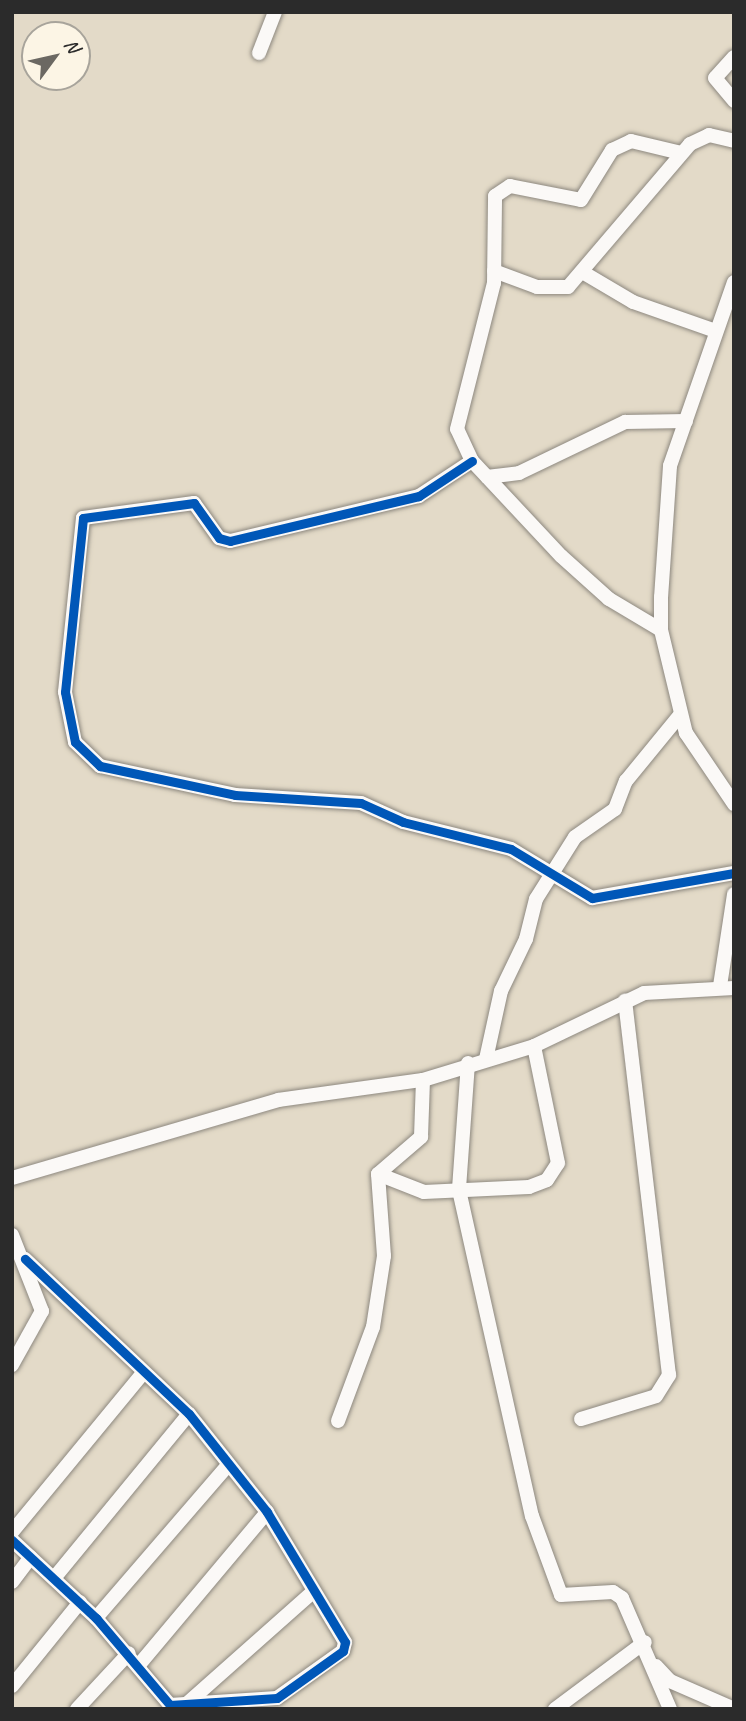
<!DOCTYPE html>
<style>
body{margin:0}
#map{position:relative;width:746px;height:1721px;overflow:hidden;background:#e3dac8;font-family:Caveat,sans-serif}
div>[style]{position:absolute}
.roads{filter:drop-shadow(0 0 2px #8d887f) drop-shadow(0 0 2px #8d887f)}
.street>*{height:14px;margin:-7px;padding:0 7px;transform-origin:7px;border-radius:7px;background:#fbf9f7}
.cycleway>*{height:9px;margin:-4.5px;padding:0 4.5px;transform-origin:4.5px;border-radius:4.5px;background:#0057b8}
span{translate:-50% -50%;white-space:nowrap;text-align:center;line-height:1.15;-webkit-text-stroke:6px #fcf5e5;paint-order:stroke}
.frame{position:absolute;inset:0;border:14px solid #2b2b2b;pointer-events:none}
.north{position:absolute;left:21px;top:21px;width:70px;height:70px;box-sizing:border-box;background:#fcf5e5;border:2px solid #a8a49b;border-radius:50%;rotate:57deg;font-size:19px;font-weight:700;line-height:28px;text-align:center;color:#2b2b2b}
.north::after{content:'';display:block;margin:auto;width:24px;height:32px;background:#6b6862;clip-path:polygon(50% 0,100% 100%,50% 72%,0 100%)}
</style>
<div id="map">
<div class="roads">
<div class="street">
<div style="left:259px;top:53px;width:44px;rotate:-68.7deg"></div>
<div style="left:734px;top:57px;width:28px;rotate:132deg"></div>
<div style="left:715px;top:78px;width:30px;rotate:50deg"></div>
<div style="left:494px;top:271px;width:46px;rotate:20.4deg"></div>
<div style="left:537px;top:287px;width:31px"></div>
<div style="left:568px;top:287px;width:188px;rotate:-49.5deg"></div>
<div style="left:690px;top:144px;width:21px;rotate:-25deg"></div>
<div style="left:709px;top:135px;width:26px;rotate:13deg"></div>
<div style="left:584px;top:273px;width:57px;rotate:30.6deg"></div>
<div style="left:633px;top:302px;width:85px;rotate:19.3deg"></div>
<div style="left:734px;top:282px;width:195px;rotate:109.2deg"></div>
<div style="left:670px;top:466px;width:131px;rotate:93.9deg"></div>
<div style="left:661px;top:597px;width:33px;rotate:90deg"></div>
<div style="left:661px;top:630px;width:106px;rotate:76.4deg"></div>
<div style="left:686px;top:733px;width:86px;rotate:55.9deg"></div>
<div style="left:472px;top:461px;width:64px;rotate:146.6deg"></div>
<div style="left:419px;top:496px;width:194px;rotate:166.6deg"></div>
<div style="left:230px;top:541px;width:11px;rotate:-165deg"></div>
<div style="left:219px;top:538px;width:43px;rotate:-125.5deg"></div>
<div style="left:194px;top:503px;width:112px;rotate:172.3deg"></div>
<div style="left:83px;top:518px;width:175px;rotate:95.9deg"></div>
<div style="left:65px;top:692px;width:51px;rotate:78.7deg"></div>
<div style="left:75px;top:742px;width:35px;rotate:44deg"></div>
<div style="left:100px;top:766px;width:138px;rotate:12.1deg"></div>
<div style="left:235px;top:795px;width:126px;rotate:3.6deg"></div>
<div style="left:361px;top:803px;width:46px;rotate:24.3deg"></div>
<div style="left:403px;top:822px;width:111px;rotate:14deg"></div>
<div style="left:511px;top:849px;width:95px;rotate:31.2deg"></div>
<div style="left:592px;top:898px;width:144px;rotate:-10deg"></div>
<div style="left:487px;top:477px;width:32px;rotate:-7deg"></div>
<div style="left:519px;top:473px;width:118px;rotate:-25.7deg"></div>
<div style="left:625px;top:422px;width:61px;rotate:-0.9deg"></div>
<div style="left:661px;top:630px;width:61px;rotate:-149.2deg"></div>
<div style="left:609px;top:599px;width:64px;rotate:-138.1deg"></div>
<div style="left:561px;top:556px;width:130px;rotate:-133.1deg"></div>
<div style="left:472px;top:461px;width:35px;rotate:-115deg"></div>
<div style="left:457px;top:429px;width:151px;rotate:-75.8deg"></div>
<div style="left:494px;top:283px;width:87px;rotate:-89.3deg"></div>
<div style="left:495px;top:196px;width:18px;rotate:-34deg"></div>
<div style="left:510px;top:186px;width:72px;rotate:11.2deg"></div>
<div style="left:581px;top:200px;width:59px;rotate:-58.2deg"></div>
<div style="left:612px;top:150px;width:21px;rotate:-25deg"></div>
<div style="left:631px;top:141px;width:51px;rotate:13.5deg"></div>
<div style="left:720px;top:986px;width:93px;rotate:-81.3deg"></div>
<div style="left:486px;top:1059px;width:70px;rotate:-77.6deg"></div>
<div style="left:501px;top:991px;width:58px;rotate:-64.3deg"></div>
<div style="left:526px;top:939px;width:41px;rotate:-76deg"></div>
<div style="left:536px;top:899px;width:73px;rotate:-57.8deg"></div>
<div style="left:575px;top:837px;width:49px;rotate:-35deg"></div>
<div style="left:615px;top:809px;width:30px;rotate:-69deg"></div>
<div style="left:626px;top:781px;width:85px;rotate:-50.7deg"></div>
<div style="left:468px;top:1063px;width:127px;rotate:94.1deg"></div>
<div style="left:459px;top:1190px;width:334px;rotate:77.4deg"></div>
<div style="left:532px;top:1516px;width:84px;rotate:69.8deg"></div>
<div style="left:561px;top:1595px;width:52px;rotate:-3.3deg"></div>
<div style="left:613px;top:1592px;width:11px;rotate:34deg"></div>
<div style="left:622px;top:1598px;width:121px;rotate:66.6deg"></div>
<div style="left:378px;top:1174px;width:49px;rotate:21.4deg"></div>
<div style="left:424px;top:1192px;width:105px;rotate:-2.7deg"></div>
<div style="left:529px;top:1187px;width:19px;rotate:-21deg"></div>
<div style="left:547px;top:1180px;width:20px;rotate:-57deg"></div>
<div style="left:558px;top:1163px;width:119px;rotate:-101.6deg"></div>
<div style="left:12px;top:1178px;width:277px;rotate:-16.3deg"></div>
<div style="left:278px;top:1100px;width:146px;rotate:-7.9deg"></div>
<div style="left:423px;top:1080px;width:116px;rotate:-17deg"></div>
<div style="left:534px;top:1046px;width:122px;rotate:-25.7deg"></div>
<div style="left:644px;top:993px;width:90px;rotate:-3.2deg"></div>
<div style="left:12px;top:1235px;width:82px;rotate:68.5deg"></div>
<div style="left:42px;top:1311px;width:62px;rotate:119.1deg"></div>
<div style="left:581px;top:1419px;width:78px;rotate:-17deg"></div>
<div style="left:656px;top:1396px;width:25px;rotate:-58deg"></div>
<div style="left:669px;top:1375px;width:377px;rotate:-96.7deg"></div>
<div style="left:338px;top:1421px;width:100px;rotate:-69.6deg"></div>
<div style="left:373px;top:1327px;width:72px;rotate:-81.2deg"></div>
<div style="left:384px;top:1256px;width:82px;rotate:-94.2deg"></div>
<div style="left:378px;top:1174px;width:57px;rotate:-40.7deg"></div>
<div style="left:421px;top:1137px;width:57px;rotate:-88deg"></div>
<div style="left:12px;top:1532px;width:207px;rotate:-50.5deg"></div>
<div style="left:12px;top:1540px;width:115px;rotate:42.9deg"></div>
<div style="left:96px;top:1618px;width:114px;rotate:49.6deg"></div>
<div style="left:170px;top:1705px;width:107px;rotate:-3.7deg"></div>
<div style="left:277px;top:1698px;width:81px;rotate:-35.5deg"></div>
<div style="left:343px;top:1651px;width:9px;rotate:-77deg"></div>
<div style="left:345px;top:1642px;width:152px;rotate:-121deg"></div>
<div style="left:267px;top:1512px;width:125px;rotate:-128.5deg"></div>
<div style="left:189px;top:1414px;width:226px;rotate:-136.6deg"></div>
<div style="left:55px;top:1577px;width:211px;rotate:-50.6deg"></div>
<div style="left:12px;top:1582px;width:31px;rotate:-53deg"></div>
<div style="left:96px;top:1618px;width:203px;rotate:-49.2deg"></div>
<div style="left:138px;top:1666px;width:201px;rotate:-50deg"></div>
<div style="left:656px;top:1666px;width:21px;rotate:47deg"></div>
<div style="left:670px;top:1681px;width:70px;rotate:23.6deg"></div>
<div style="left:12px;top:1686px;width:108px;rotate:-51deg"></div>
<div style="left:182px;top:1708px;width:176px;rotate:-41.6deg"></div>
<div style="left:77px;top:1709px;width:76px;rotate:-47.1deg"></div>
<div style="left:555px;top:1709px;width:112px;rotate:-36.7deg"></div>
</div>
</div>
<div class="cycleway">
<div style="left:472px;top:461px;width:64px;rotate:146.6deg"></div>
<div style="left:419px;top:496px;width:194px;rotate:166.6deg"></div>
<div style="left:230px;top:541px;width:11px;rotate:-165deg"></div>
<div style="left:219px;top:538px;width:43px;rotate:-125.5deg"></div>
<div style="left:194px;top:503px;width:112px;rotate:172.3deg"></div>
<div style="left:83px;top:518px;width:175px;rotate:95.9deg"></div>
<div style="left:65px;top:692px;width:51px;rotate:78.7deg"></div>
<div style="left:75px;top:742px;width:35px;rotate:44deg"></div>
<div style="left:100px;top:766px;width:138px;rotate:12.1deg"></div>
<div style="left:235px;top:795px;width:126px;rotate:3.6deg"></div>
<div style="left:361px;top:803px;width:46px;rotate:24.3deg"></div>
<div style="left:403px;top:822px;width:111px;rotate:14deg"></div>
<div style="left:511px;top:849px;width:95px;rotate:31.2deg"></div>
<div style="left:592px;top:898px;width:144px;rotate:-10deg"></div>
<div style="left:12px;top:1540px;width:115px;rotate:42.9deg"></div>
<div style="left:96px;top:1618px;width:114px;rotate:49.6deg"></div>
<div style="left:170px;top:1705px;width:107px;rotate:-3.7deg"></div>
<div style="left:277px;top:1698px;width:81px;rotate:-35.5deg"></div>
<div style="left:343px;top:1651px;width:9px;rotate:-77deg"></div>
<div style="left:345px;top:1642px;width:152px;rotate:-121deg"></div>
<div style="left:267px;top:1512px;width:125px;rotate:-128.5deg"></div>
<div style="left:189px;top:1414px;width:226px;rotate:-136.6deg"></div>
</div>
<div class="frame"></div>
<div class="north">N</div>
</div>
